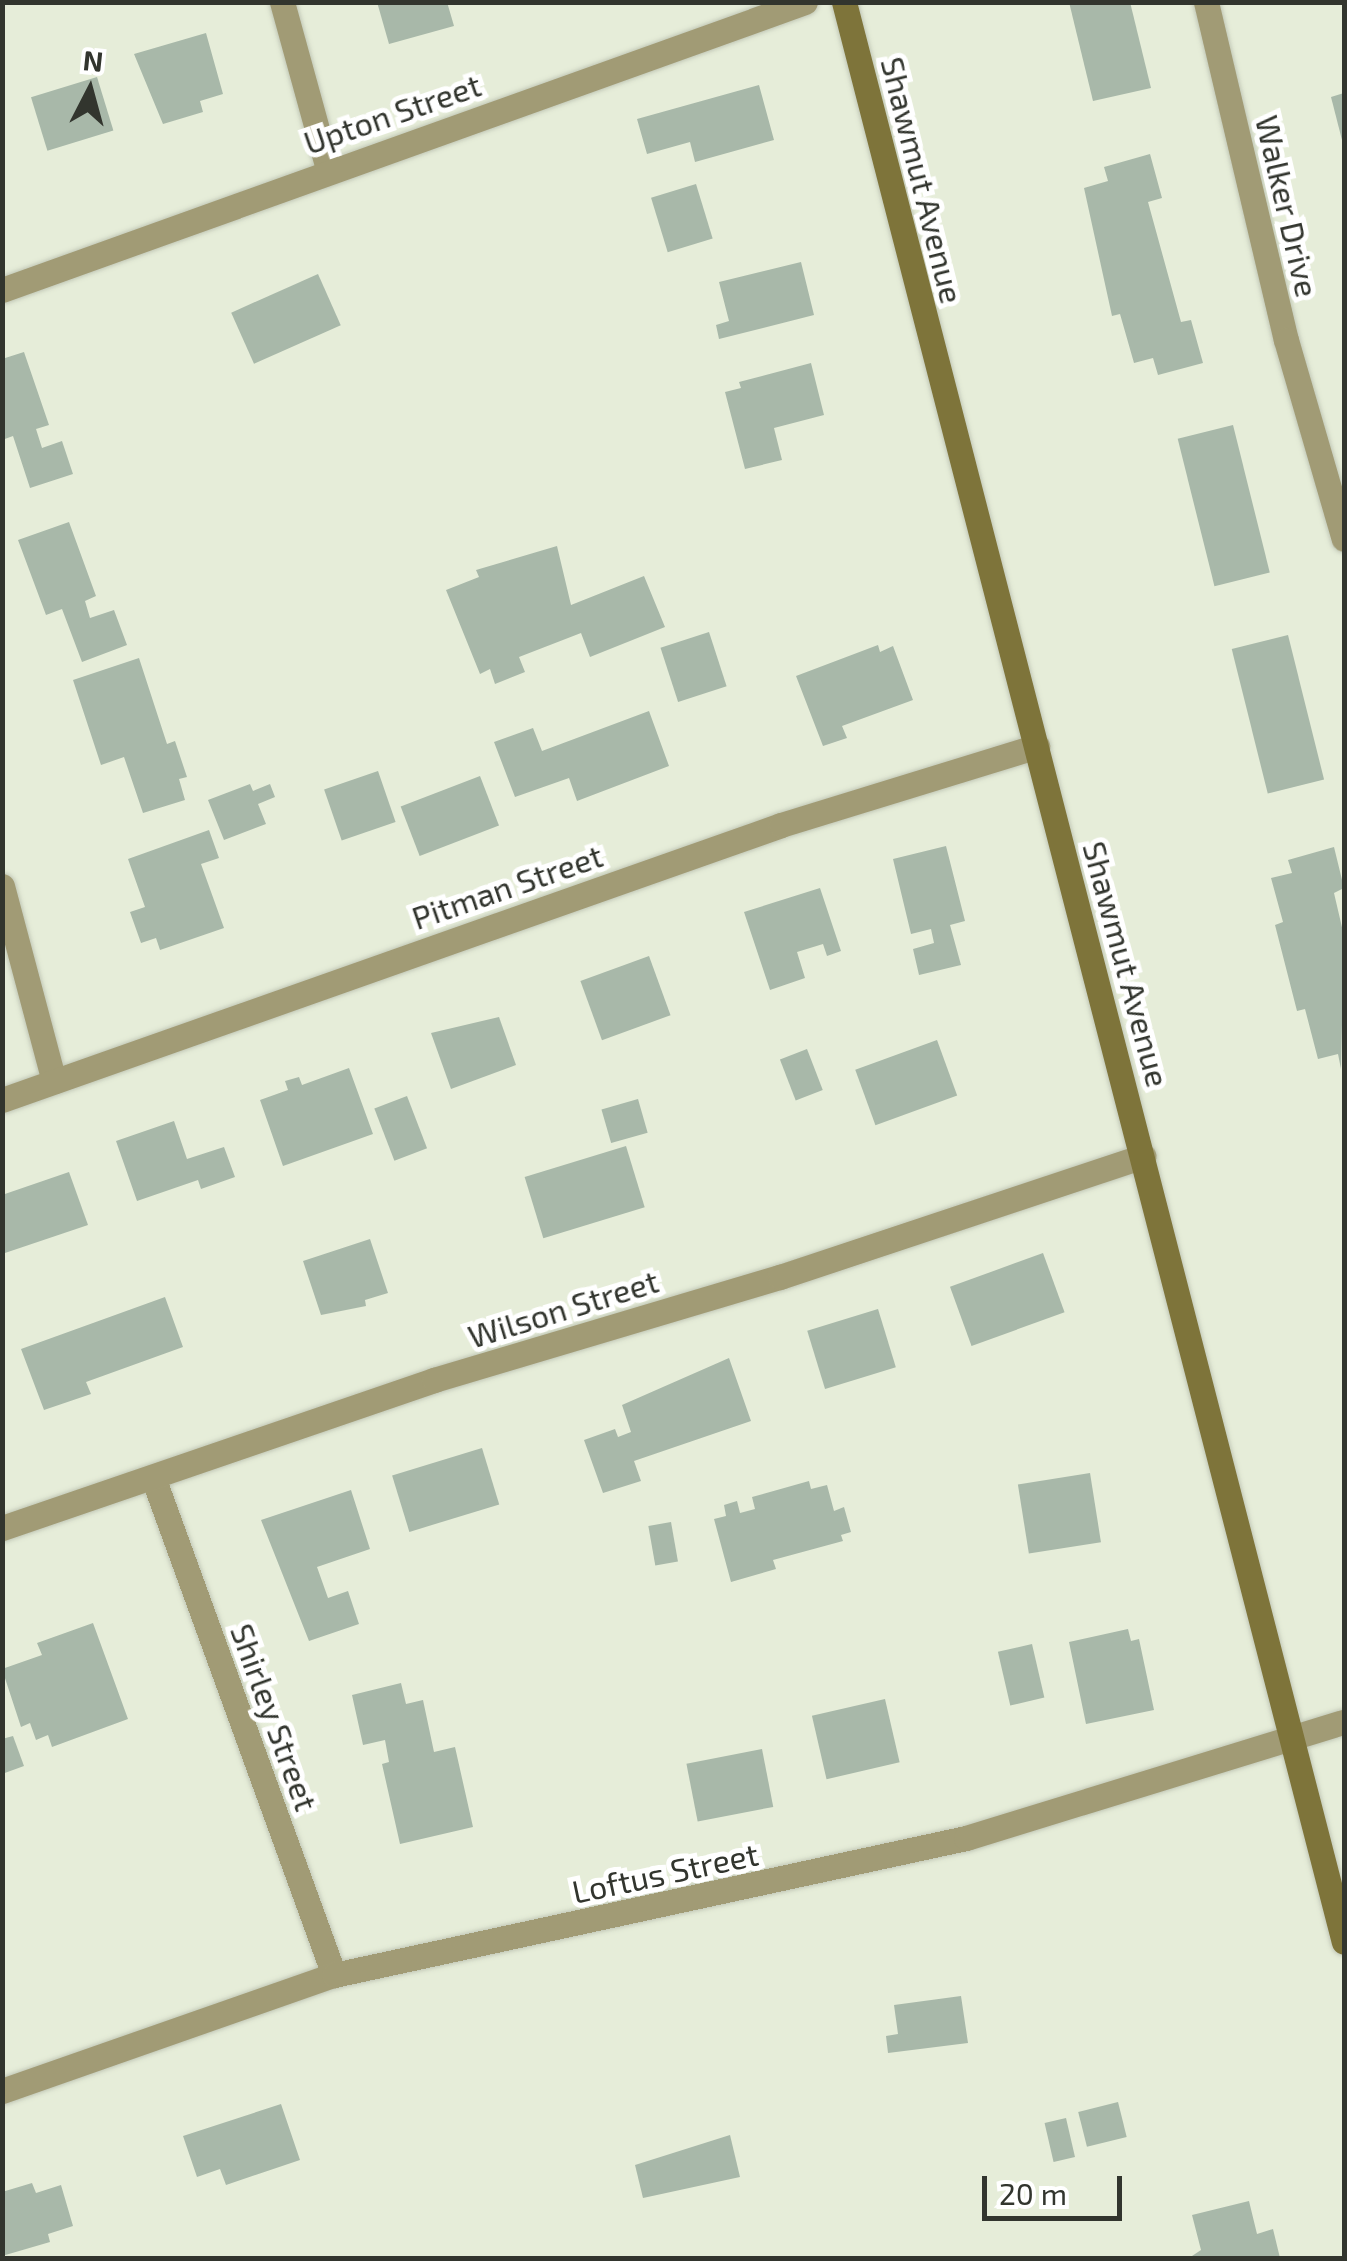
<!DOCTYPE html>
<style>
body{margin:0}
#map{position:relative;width:1347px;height:2261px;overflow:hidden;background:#e6edd9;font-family:"Exo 2",sans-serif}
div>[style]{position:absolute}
.building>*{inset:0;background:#a8b8a9;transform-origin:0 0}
.roads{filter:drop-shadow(0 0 2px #c2c8b7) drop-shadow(0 0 2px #c2c8b7)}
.street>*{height:25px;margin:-12.5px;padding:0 12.5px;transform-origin:12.5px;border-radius:12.5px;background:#a19b75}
.secondary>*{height:25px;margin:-12.5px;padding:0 12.5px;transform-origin:12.5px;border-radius:12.5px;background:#7e743a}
span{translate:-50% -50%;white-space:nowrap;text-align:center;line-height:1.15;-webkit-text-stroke:10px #fff;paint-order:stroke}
.street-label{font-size:32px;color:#32352e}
.frame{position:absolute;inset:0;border:5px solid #32352e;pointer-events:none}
.north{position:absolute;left:40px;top:40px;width:100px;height:100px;-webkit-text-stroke:8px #fff;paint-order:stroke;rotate:6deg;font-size:28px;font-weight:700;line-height:40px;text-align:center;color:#32352e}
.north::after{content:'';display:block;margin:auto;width:35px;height:45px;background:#32352e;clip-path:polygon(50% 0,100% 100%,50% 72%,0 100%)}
.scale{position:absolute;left:982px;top:2176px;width:140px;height:45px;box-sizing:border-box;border:5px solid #32352e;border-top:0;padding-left:12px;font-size:30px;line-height:35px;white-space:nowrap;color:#32352e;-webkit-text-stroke:8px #fff;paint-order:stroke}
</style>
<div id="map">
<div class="building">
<div style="clip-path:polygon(377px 2px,447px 2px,454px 26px,389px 44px)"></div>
<div style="clip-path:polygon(1069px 2px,1130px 2px,1151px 88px,1093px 101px)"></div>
<div style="clip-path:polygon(206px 33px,223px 94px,200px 101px,203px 112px,163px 124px,134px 54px)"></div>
<div style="left:97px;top:77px;width:56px;height:69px;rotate:73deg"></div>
<div style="clip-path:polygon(759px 85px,774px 140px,695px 162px,690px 142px,647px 154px,637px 119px)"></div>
<div style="clip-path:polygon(1344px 93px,1344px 144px,1343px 144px,1331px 97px)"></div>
<div style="clip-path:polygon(1150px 154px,1162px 198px,1148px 202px,1181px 322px,1191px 320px,1203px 363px,1158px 375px,1153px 358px,1134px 363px,1120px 314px,1112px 316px,1084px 188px,1108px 181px,1104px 167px)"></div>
<div style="left:696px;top:184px;width:57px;height:47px;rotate:73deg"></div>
<div style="clip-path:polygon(801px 262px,814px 315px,719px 339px,716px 325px,729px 321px,719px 282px)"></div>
<div style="left:318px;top:274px;width:56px;height:95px;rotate:66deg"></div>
<div style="clip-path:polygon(24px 352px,49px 425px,36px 429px,42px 448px,62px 441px,73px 474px,30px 488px,13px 436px,2px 440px,2px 359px)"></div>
<div style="clip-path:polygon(811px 363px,824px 415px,774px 428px,782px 460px,745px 469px,725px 392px,741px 388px,739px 382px)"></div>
<div style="left:1233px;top:425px;width:152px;height:57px;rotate:76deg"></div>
<div style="clip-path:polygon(69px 522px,96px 596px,85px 601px,90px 618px,114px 610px,127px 645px,82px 662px,62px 609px,46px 615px,18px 540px)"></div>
<div style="clip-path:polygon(557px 546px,571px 605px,644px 576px,665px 627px,590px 657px,581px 633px,519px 657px,525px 672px,495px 684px,490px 669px,480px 674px,446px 590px,479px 577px,476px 570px)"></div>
<div style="left:709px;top:632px;width:57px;height:51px;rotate:72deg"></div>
<div style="left:1288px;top:635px;width:149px;height:58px;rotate:76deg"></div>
<div style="clip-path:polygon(878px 645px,880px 652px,893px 646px,913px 700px,842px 726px,847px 738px,823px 746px,796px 676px)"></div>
<div style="clip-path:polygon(139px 658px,167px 744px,175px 741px,187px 777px,179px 779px,185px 800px,143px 813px,124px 757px,101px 765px,73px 680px)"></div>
<div style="clip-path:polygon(649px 711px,669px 766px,577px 801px,569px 778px,515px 797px,494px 742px,533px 728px,542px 751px)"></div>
<div style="left:378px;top:771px;width:54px;height:57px;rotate:71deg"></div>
<div style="left:480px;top:776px;width:53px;height:85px;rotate:69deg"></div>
<div style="clip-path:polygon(250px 784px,253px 791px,270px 784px,275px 797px,258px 804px,266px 824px,224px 840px,208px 800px)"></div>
<div style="clip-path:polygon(209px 830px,219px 858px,201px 864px,224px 928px,160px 950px,156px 938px,141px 943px,130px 912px,145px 907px,128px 859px)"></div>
<div style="clip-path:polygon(946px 846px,965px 921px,950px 925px,961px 965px,919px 975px,913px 949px,934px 943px,931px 929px,911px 934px,893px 859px)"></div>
<div style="clip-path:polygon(1334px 847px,1344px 888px,1334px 893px,1344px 936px,1341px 1069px,1338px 1054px,1318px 1059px,1305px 1009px,1297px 1011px,1275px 925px,1283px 922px,1271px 878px,1292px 873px,1288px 860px)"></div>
<div style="clip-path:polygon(820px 888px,841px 951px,827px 956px,823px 944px,797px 952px,805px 978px,770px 990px,744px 912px)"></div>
<div style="left:649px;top:956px;width:63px;height:73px;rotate:70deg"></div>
<div style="clip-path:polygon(499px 1017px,516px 1065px,451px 1089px,431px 1033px)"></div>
<div style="left:937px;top:1040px;width:59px;height:87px;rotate:70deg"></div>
<div style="left:807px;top:1049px;width:44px;height:29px;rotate:69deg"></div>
<div style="clip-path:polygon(349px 1068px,373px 1134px,283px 1166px,260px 1100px,288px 1090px,285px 1081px,299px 1077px,302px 1085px)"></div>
<div style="left:407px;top:1096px;width:56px;height:35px;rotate:69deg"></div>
<div style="left:638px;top:1099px;width:35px;height:38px;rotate:74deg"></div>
<div style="clip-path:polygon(174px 1121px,187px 1159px,224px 1147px,235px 1177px,201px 1189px,198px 1180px,137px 1201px,116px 1141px)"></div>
<div style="left:626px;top:1146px;width:64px;height:106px;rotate:73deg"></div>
<div style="clip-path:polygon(69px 1172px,88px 1225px,2px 1254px,2px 1195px)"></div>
<div style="clip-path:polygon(370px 1239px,388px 1293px,365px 1300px,366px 1306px,321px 1315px,303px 1261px)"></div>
<div style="left:1043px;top:1253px;width:63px;height:99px;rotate:70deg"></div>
<div style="clip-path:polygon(165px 1297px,183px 1347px,86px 1382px,91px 1394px,44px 1410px,21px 1349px)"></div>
<div style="left:878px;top:1309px;width:61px;height:74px;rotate:73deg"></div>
<div style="clip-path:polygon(729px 1358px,751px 1421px,634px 1461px,641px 1481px,603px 1493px,584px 1440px,615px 1429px,618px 1437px,631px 1432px,622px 1405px)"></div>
<div style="left:482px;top:1448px;width:59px;height:94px;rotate:73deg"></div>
<div style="left:1090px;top:1473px;width:70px;height:73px;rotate:81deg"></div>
<div style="clip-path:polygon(809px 1481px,811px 1489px,827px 1485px,834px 1511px,844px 1507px,851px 1532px,841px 1535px,843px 1541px,773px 1560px,776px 1569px,731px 1582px,714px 1519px,726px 1516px,724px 1505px,737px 1501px,740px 1513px,755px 1509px,752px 1497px)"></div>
<div style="clip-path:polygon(351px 1490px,370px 1549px,317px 1567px,328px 1598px,348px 1591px,359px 1624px,309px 1641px,261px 1520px)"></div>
<div style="left:671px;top:1522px;width:40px;height:23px;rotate:80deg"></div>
<div style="clip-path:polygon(93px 1623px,128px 1719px,52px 1747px,48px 1735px,36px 1740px,30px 1723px,21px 1727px,2px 1669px,42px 1655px,37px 1643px)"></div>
<div style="clip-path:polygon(1128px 1629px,1131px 1641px,1139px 1639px,1154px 1710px,1086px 1724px,1069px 1642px)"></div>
<div style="left:1032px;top:1644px;width:55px;height:35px;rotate:77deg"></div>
<div style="clip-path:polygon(401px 1683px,406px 1704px,423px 1700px,434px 1752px,455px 1747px,473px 1827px,400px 1844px,382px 1764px,389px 1762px,385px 1740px,363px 1745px,352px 1695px)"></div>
<div style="left:885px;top:1699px;width:65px;height:75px;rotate:77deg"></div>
<div style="clip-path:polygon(13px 1736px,24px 1766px,2px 1774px,2px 1739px)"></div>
<div style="left:762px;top:1749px;width:59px;height:77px;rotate:79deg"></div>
<div style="clip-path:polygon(961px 1996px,968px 2043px,888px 2053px,886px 2036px,898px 2034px,894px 2005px)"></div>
<div style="left:1118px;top:2102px;width:36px;height:41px;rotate:76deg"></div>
<div style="clip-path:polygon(281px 2104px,300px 2160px,226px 2185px,220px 2169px,197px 2177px,183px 2136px)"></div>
<div style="left:1066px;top:2118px;width:40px;height:22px;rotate:77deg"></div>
<div style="clip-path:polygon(730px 2135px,740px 2177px,643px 2198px,635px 2165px)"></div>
<div style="clip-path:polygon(32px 2183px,36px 2193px,61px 2185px,73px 2226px,48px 2234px,50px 2242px,2px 2256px,2px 2192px)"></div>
<div style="clip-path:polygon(1249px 2201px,1257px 2234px,1273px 2229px,1280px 2258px,1189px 2258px,1201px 2250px,1192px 2215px)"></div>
</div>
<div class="roads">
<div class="street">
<div style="left:282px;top:2px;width:173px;rotate:74.6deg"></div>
<div style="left:1206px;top:2px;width:347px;rotate:76.7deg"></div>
<div style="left:1286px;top:340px;width:207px;rotate:73.8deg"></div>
<div style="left:2px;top:290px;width:853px;rotate:-19.73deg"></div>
<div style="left:2px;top:886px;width:202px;rotate:75.1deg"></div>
<div style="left:2px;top:1100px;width:826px;rotate:-19.44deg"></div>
<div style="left:781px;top:825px;width:268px;rotate:-17.1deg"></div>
<div style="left:154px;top:1480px;width:527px;rotate:70.02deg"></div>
<div style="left:2px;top:1528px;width:457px;rotate:-18.9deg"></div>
<div style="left:434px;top:1380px;width:361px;rotate:-16.6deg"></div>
<div style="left:780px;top:1277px;width:383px;rotate:-18.4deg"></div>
<div style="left:2px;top:2091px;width:352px;rotate:-19.3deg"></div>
<div style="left:334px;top:1975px;width:647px;rotate:-12.23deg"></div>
<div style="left:966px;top:1838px;width:395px;rotate:-17.1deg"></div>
</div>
<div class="secondary">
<div style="left:844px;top:2px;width:2003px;rotate:75.55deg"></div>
</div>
</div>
<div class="street-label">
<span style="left:392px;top:113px;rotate:-19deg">Upton Street</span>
<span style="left:923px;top:180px;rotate:76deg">Shawmut Avenue</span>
<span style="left:1288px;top:206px;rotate:77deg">Walker Drive</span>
<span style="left:507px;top:886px;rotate:-19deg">Pitman Street</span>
<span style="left:1127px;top:964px;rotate:75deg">Shawmut Avenue</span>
<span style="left:563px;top:1308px;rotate:-17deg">Wilson Street</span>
<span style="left:275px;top:1717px;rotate:70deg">Shirley Street</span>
<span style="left:665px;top:1872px;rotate:-12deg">Loftus Street</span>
</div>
<div class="frame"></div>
<div class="north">N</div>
<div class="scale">20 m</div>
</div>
